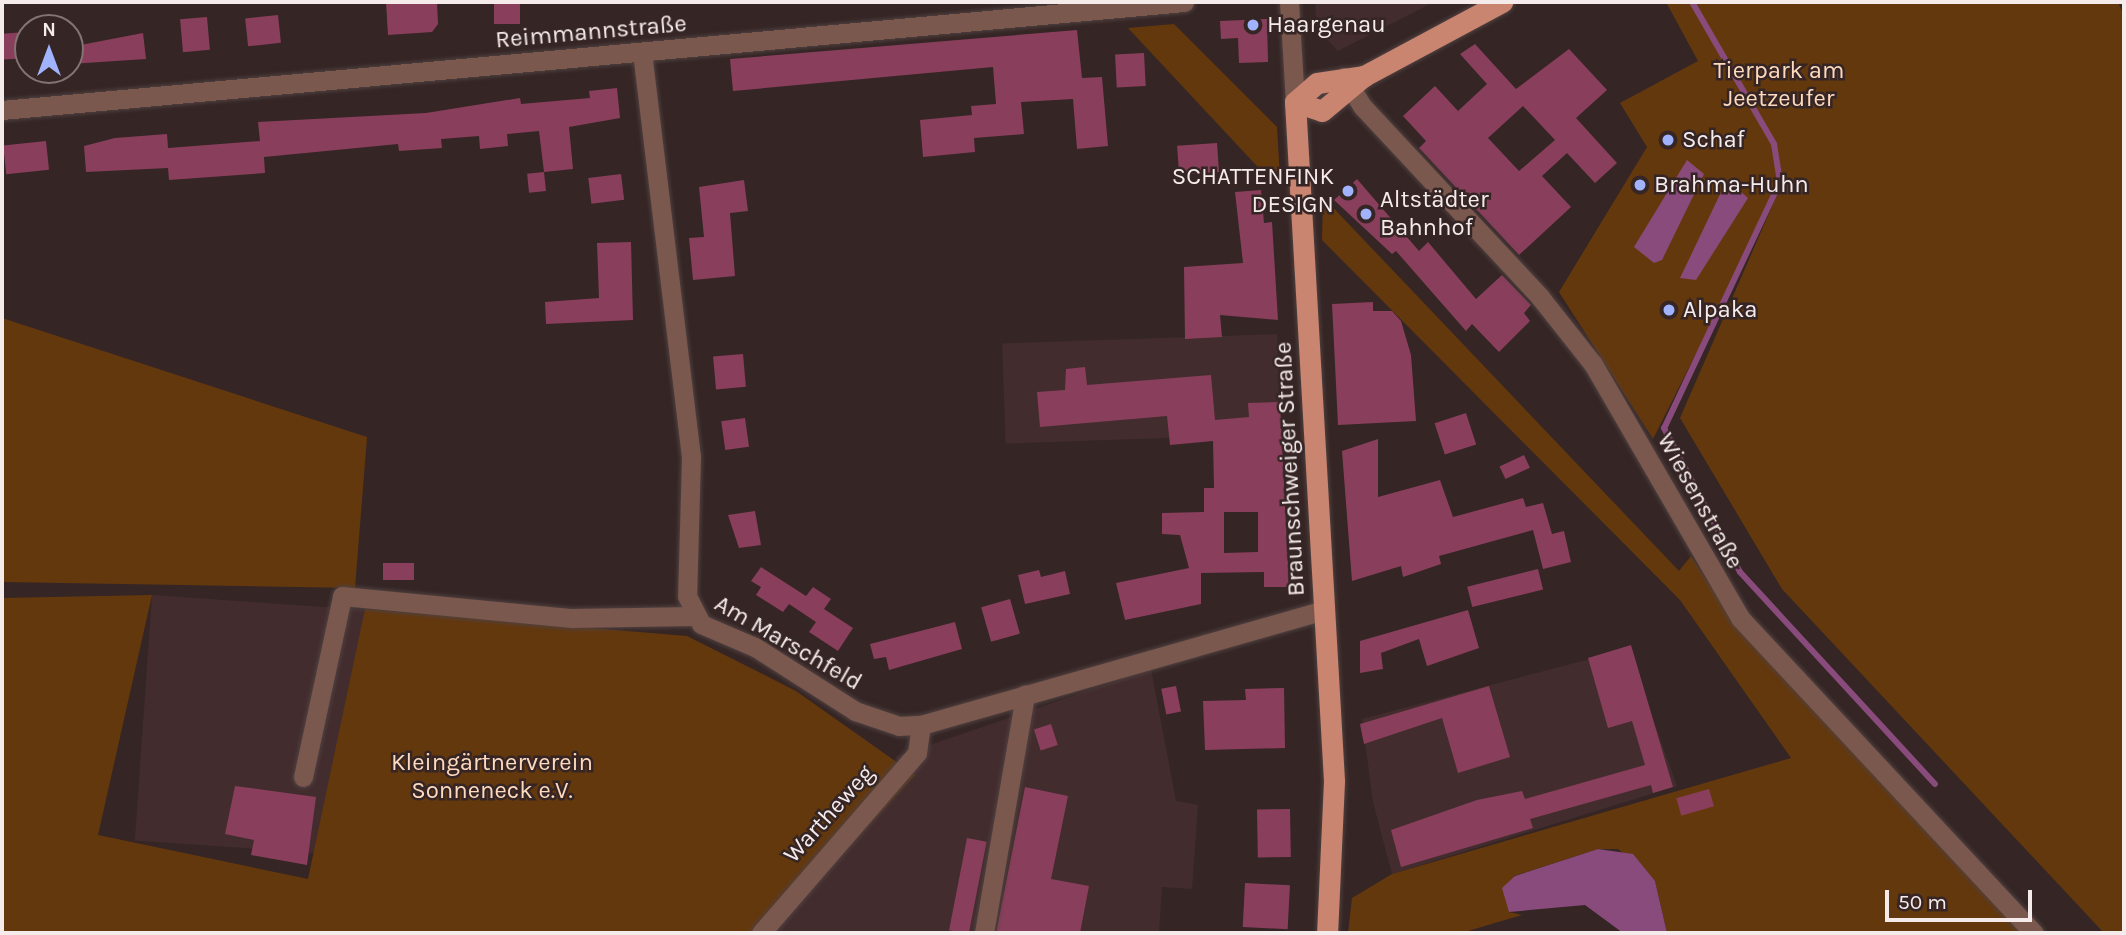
<!DOCTYPE html>
<meta charset="utf-8">
<style>
body{margin:0}
#map{position:relative;width:2126px;height:935px;overflow:hidden;background:#352525;font-family:Karla,sans-serif}
div>[style]{position:absolute}
.built>*{inset:0;background:#432c2d;transform-origin:0 0}
.green>*{inset:0;background:#64380d}
.water>*{inset:0;background:#894b7c}
.stream>*{height:6px;margin:-3px;padding:0 3px;transform-origin:3px;border-radius:3px;background:#894b7c}
.building>*{inset:0;background:#893f5c;transform-origin:0 0}
.roads{filter:drop-shadow(0 0 2px #504141) drop-shadow(0 0 2px #504141)}
.minor>*{height:19px;margin:-9.5px;padding:0 9.5px;transform-origin:9.5px;border-radius:9.5px;background:#7a584d}
.major>*{height:21px;margin:-10.5px;padding:0 10.5px;transform-origin:10.5px;border-radius:10.5px;background:#c9856f}
.dots>*{width:19px;height:19px;translate:-50% -50%;box-sizing:border-box;border:4px solid #352525;border-radius:50%}
span{translate:-50% -50%;white-space:nowrap;text-align:center;line-height:1.15;-webkit-text-stroke:5px #352525;paint-order:stroke}
.poi-label{font-size:24px;color:#f6ebeb}
.left{translate:0 -50%;text-align:left}
.right{translate:-100% -50%;text-align:right}
.street-label{font-size:24px;color:#f6ebeb}
.park-label{font-size:24px;color:#fdd9bd}
.frame{position:absolute;inset:0;border:4px solid #f6ebeb;pointer-events:none}
.north{position:absolute;left:14px;top:14px;width:70px;height:70px;box-sizing:border-box;background:#352525;border:2px solid #827474;border-radius:50%;rotate:0deg;font-size:19px;font-weight:700;line-height:28px;text-align:center;color:#f6ebeb}
.north::after{content:'';display:block;margin:auto;width:24px;height:32px;background:#a1b3fd;clip-path:polygon(50% 0,100% 100%,50% 72%,0 100%)}
.scale{position:absolute;left:1885px;top:890px;width:147px;height:32px;box-sizing:border-box;border:4px solid #f6ebeb;border-top:0;padding-left:9px;font-size:21px;line-height:24px;white-space:nowrap;color:#f6ebeb;-webkit-text-stroke:5px #352525;paint-order:stroke}
</style>
<div id="map">
<div class="built">
<div style="clip-path:polygon(1315px 2px,1434px 2px,1338px 51px,1317px 29px)"></div>
<div style="left:1277px;top:334px;width:100px;height:275px;rotate:88deg"></div>
<div style="left:152px;top:595px;width:213px;height:246px;rotate:4deg"></div>
<div style="clip-path:polygon(1628px 649px,1677px 786px,1392px 874px,1373px 802px,1362px 719px)"></div>
<div style="clip-path:polygon(1151px 669px,1176px 801px,1198px 805px,1192px 889px,1162px 887px,1159px 933px,771px 933px,915px 775px,895px 757px)"></div>
</div>
<div class="green">
<div style="clip-path:polygon(1666px 2px,2118px 2px,2124px 16px,2124px 933px,2104px 933px,1782px 589px,1680px 418px,1784px 179px,1653px 439px,1559px 292px,1647px 147px,1620px 103px,1698px 61px)"></div>
<div style="clip-path:polygon(1174px 24px,1277px 127px,1280px 179px,1269px 179px,1128px 28px)"></div>
<div style="clip-path:polygon(1323px 197px,1679px 571px,1691px 556px,1720px 601px,2030px 933px,1667px 933px,1655px 881px,1618px 849px,1598px 849px,1514px 876px,1509px 912px,1522px 915px,1461px 933px,1348px 933px,1352px 898px,1392px 874px,1791px 758px,1680px 600px,1322px 240px)"></div>
<div style="clip-path:polygon(2px 318px,367px 437px,355px 588px,2px 582px)"></div>
<div style="clip-path:polygon(152px 595px,98px 835px,308px 879px,365px 609px,687px 636px,796px 691px,915px 775px,771px 933px,2px 933px,2px 598px)"></div>
</div>
<div class="water">
<div style="clip-path:polygon(1687px 160px,1704px 174px,1662px 260px,1654px 263px,1634px 247px)"></div>
<div style="clip-path:polygon(1731px 183px,1748px 198px,1696px 280px,1680px 278px,1724px 186px)"></div>
<div style="clip-path:polygon(1598px 849px,1633px 854px,1655px 881px,1667px 933px,1623px 933px,1585px 905px,1509px 912px,1502px 888px,1515px 876px)"></div>
</div>
<div class="stream">
<div style="left:1692px;top:2px;width:164px;rotate:60deg"></div>
<div style="left:1774px;top:144px;width:38px;rotate:81deg"></div>
<div style="left:1780px;top:182px;width:272px;rotate:115.2deg"></div>
<div style="left:1664px;top:428px;width:163px;rotate:62.2deg"></div>
<div style="left:1740px;top:572px;width:288px;rotate:47.4deg"></div>
</div>
<div class="building">
<div style="clip-path:polygon(386px 2px,437px 2px,438px 24px,432px 32px,388px 35px)"></div>
<div style="left:494px;top:2px;width:26px;height:22px"></div>
<div style="left:278px;top:15px;width:28px;height:33px;rotate:84deg"></div>
<div style="left:207px;top:17px;width:33px;height:27px;rotate:85deg"></div>
<div style="clip-path:polygon(1267px 19px,1268px 62px,1239px 63px,1238px 38px,1221px 39px,1220px 21px)"></div>
<div style="clip-path:polygon(1077px 30px,1082px 78px,1102px 77px,1108px 146px,1077px 149px,1073px 99px,1021px 102px,1024px 134px,974px 138px,975px 152px,923px 157px,920px 120px,972px 115px,971px 106px,996px 104px,993px 67px,733px 91px,730px 59px)"></div>
<div style="left:26px;top:32px;width:26px;height:24px;rotate:86deg"></div>
<div style="clip-path:polygon(143px 33px,146px 59px,70px 64px,70px 47px)"></div>
<div style="clip-path:polygon(evenodd,1475px 44px,1516px 89px,1569px 49px,1607px 90px,1576px 118px,1617px 163px,1595px 183px,1567px 153px,1542px 176px,1571px 207px,1519px 255px,1419px 148px,1426px 141px,1403px 116px,1435px 86px,1458px 111px,1487px 84px,1460px 54px,1475px 44px,1523px 106px,1555px 140px,1519px 171px,1488px 138px,1523px 106px)"></div>
<div style="left:1144px;top:53px;width:33px;height:29px;rotate:87deg"></div>
<div style="clip-path:polygon(617px 88px,620px 118px,569px 127px,573px 169px,544px 172px,539px 131px,507px 134px,508px 146px,480px 149px,479px 136px,441px 139px,442px 148px,399px 151px,398px 144px,264px 157px,265px 173px,169px 180px,168px 168px,86px 172px,84px 146px,115px 138px,167px 134px,168px 148px,260px 141px,258px 122px,426px 113px,520px 98px,521px 104px,590px 98px,589px 91px)"></div>
<div style="left:46px;top:141px;width:29px;height:43px;rotate:84deg"></div>
<div style="left:1217px;top:143px;width:29px;height:40px;rotate:86deg"></div>
<div style="left:544px;top:172px;width:19px;height:17px;rotate:84deg"></div>
<div style="left:621px;top:174px;width:26px;height:33px;rotate:83deg"></div>
<div style="clip-path:polygon(1357px 179px,1419px 251px,1428px 242px,1476px 299px,1502px 275px,1531px 305px,1524px 313px,1530px 321px,1499px 352px,1472px 324px,1466px 331px,1396px 251px,1392px 254px,1334px 200px)"></div>
<div style="clip-path:polygon(744px 180px,748px 211px,730px 213px,735px 276px,693px 280px,689px 238px,704px 237px,699px 187px)"></div>
<div style="clip-path:polygon(1261px 190px,1264px 223px,1272px 222px,1278px 320px,1220px 315px,1222px 337px,1185px 339px,1184px 267px,1243px 263px,1235px 192px)"></div>
<div style="clip-path:polygon(631px 242px,633px 320px,546px 324px,545px 302px,599px 298px,597px 243px)"></div>
<div style="clip-path:polygon(1373px 302px,1373px 311px,1392px 311px,1401px 321px,1411px 355px,1416px 421px,1338px 425px,1332px 304px)"></div>
<div style="left:743px;top:354px;width:33px;height:30px;rotate:85deg"></div>
<div style="clip-path:polygon(evenodd,1085px 367px,1087px 385px,1211px 375px,1215px 420px,1249px 417px,1248px 403px,1280px 402px,1289px 587px,1264px 587px,1264px 572px,1201px 573px,1201px 604px,1125px 620px,1116px 583px,1189px 568px,1180px 535px,1162px 534px,1162px 513px,1204px 512px,1204px 488px,1214px 488px,1213px 441px,1170px 445px,1167px 416px,1040px 427px,1037px 392px,1065px 390px,1066px 369px,1085px 367px,1224px 512px,1258px 512px,1258px 552px,1224px 553px,1224px 512px)"></div>
<div style="left:1466px;top:413px;width:33px;height:33px;rotate:72deg"></div>
<div style="left:745px;top:418px;width:29px;height:24px;rotate:82deg"></div>
<div style="clip-path:polygon(1378px 439px,1378px 497px,1440px 480px,1453px 517px,1523px 498px,1526px 507px,1543px 503px,1552px 534px,1564px 531px,1571px 562px,1543px 569px,1533px 530px,1439px 556px,1441px 564px,1403px 577px,1401px 566px,1352px 581px,1342px 451px)"></div>
<div style="left:1524px;top:455px;width:14px;height:27px;rotate:65deg"></div>
<div style="clip-path:polygon(755px 511px,761px 545px,739px 548px,728px 515px)"></div>
<div style="left:383px;top:563px;width:31px;height:17px"></div>
<div style="clip-path:polygon(761px 567px,806px 596px,813px 587px,831px 599px,824px 609px,853px 628px,838px 651px,809px 632px,816px 622px,789px 604px,783px 612px,756px 595px,761px 587px,751px 581px)"></div>
<div style="left:1538px;top:569px;width:21px;height:73px;rotate:76deg"></div>
<div style="clip-path:polygon(1039px 570px,1041px 577px,1065px 571px,1070px 594px,1025px 604px,1018px 575px)"></div>
<div style="left:1010px;top:599px;width:36px;height:30px;rotate:74deg"></div>
<div style="clip-path:polygon(1468px 610px,1479px 648px,1427px 666px,1419px 639px,1381px 653px,1383px 669px,1360px 673px,1360px 641px)"></div>
<div style="clip-path:polygon(955px 622px,962px 649px,889px 670px,886px 657px,874px 659px,870px 644px)"></div>
<div style="clip-path:polygon(1631px 645px,1673px 787px,1653px 793px,1651px 785px,1530px 819px,1533px 828px,1401px 867px,1391px 830px,1477px 800px,1522px 791px,1525px 799px,1645px 765px,1632px 721px,1608px 728px,1588px 658px)"></div>
<div style="left:1176px;top:686px;width:26px;height:15px;rotate:79deg"></div>
<div style="clip-path:polygon(1489px 686px,1510px 757px,1458px 773px,1442px 718px,1364px 744px,1360px 724px)"></div>
<div style="clip-path:polygon(1284px 688px,1285px 748px,1205px 750px,1203px 701px,1246px 700px,1245px 689px)"></div>
<div style="left:1051px;top:724px;width:22px;height:18px;rotate:72deg"></div>
<div style="clip-path:polygon(235px 786px,316px 797px,307px 865px,251px 855px,254px 840px,225px 834px)"></div>
<div style="clip-path:polygon(1025px 787px,1068px 796px,1051px 879px,1089px 886px,1080px 933px,996px 933px)"></div>
<div style="left:1709px;top:789px;width:18px;height:34px;rotate:74deg"></div>
<div style="left:1290px;top:809px;width:48px;height:33px;rotate:89deg"></div>
<div style="left:967px;top:838px;width:20px;height:94px;rotate:11deg"></div>
<div style="left:1245px;top:883px;width:45px;height:44px;rotate:3deg"></div>
</div>
<div class="roads">
<div class="minor">
<div style="left:1289px;top:2px;width:100px;rotate:86.6deg"></div>
<div style="left:642px;top:52px;width:408px;rotate:83.1deg"></div>
<div style="left:691px;top:457px;width:139px;rotate:91.6deg"></div>
<div style="left:687px;top:596px;width:31px;rotate:63deg"></div>
<div style="left:701px;top:624px;width:59px;rotate:23.1deg"></div>
<div style="left:755px;top:647px;width:119px;rotate:32.6deg"></div>
<div style="left:855px;top:711px;width:46px;rotate:18.8deg"></div>
<div style="left:899px;top:726px;width:22px;rotate:-3deg"></div>
<div style="left:921px;top:725px;width:419px;rotate:-15.9deg"></div>
<div style="left:1344px;top:77px;width:34px;rotate:58deg"></div>
<div style="left:1362px;top:106px;width:261px;rotate:47deg"></div>
<div style="left:1540px;top:297px;width:85px;rotate:51.7deg"></div>
<div style="left:1593px;top:364px;width:293px;rotate:59.9deg"></div>
<div style="left:1740px;top:618px;width:431px;rotate:47deg"></div>
<div style="left:2px;top:110px;width:1187px;rotate:-5.22deg"></div>
<div style="left:303px;top:777px;width:185px;rotate:-77.8deg"></div>
<div style="left:342px;top:596px;width:231px;rotate:5.5deg"></div>
<div style="left:572px;top:618px;width:123px;rotate:-0.9deg"></div>
<div style="left:761px;top:933px;width:238px;rotate:-49.1deg"></div>
<div style="left:917px;top:753px;width:28px;rotate:-82deg"></div>
<div style="left:984px;top:933px;width:242px;rotate:-80.2deg"></div>
</div>
<div class="major">
<div style="left:1295px;top:102px;width:680px;rotate:86.71deg"></div>
<div style="left:1334px;top:781px;width:152px;rotate:92.6deg"></div>
<div style="left:1295px;top:102px;width:29px;rotate:-41deg"></div>
<div style="left:1317px;top:83px;width:48px;rotate:-8.5deg"></div>
<div style="left:1364px;top:76px;width:157px;rotate:-28.2deg"></div>
<div style="left:1295px;top:102px;width:28px;rotate:18deg"></div>
<div style="left:1322px;top:111px;width:55px;rotate:-39.8deg"></div>
</div>
</div>
<div class="dots">
<div style="left:1253px;top:25px;background:#a1b3fd"></div>
<div style="left:1668px;top:140px;background:#a1b3fd"></div>
<div style="left:1640px;top:185px;background:#a1b3fd"></div>
<div style="left:1348px;top:191px;background:#a1b3fd"></div>
<div style="left:1366px;top:214px;background:#a1b3fd"></div>
<div style="left:1669px;top:310px;background:#a1b3fd"></div>
</div>
<div class="poi-label">
<span class="left" style="left:1267px;top:25px">Haargenau</span>
<span class="left" style="left:1682px;top:140px">Schaf</span>
<span class="right" style="left:1334px;top:191px">SCHATTENFINK<br>DESIGN</span>
<span class="left" style="left:1654px;top:185px">Brahma-Huhn</span>
<span class="left" style="left:1380px;top:214px">Altstädter<br>Bahnhof</span>
<span class="left" style="left:1683px;top:310px">Alpaka</span>
</div>
<div class="street-label">
<span style="left:591px;top:32px;rotate:-5deg">Reimmannstraße</span>
<span style="left:1290px;top:469px;rotate:-93deg">Braunschweiger Straße</span>
<span style="left:1700px;top:501px;rotate:61deg">Wiesenstraße</span>
<span style="left:788px;top:643px;rotate:30deg">Am Marschfeld</span>
<span style="left:829px;top:814px;rotate:-48deg">Wartheweg</span>
</div>
<div class="park-label">
<span style="left:1779px;top:85px">Tierpark am<br>Jeetzeufer</span>
<span style="left:492px;top:777px">Kleingärtnerverein<br>Sonneneck e.V.</span>
</div>
<div class="frame"></div>
<div class="north">N</div>
<div class="scale">50 m</div>
</div>
